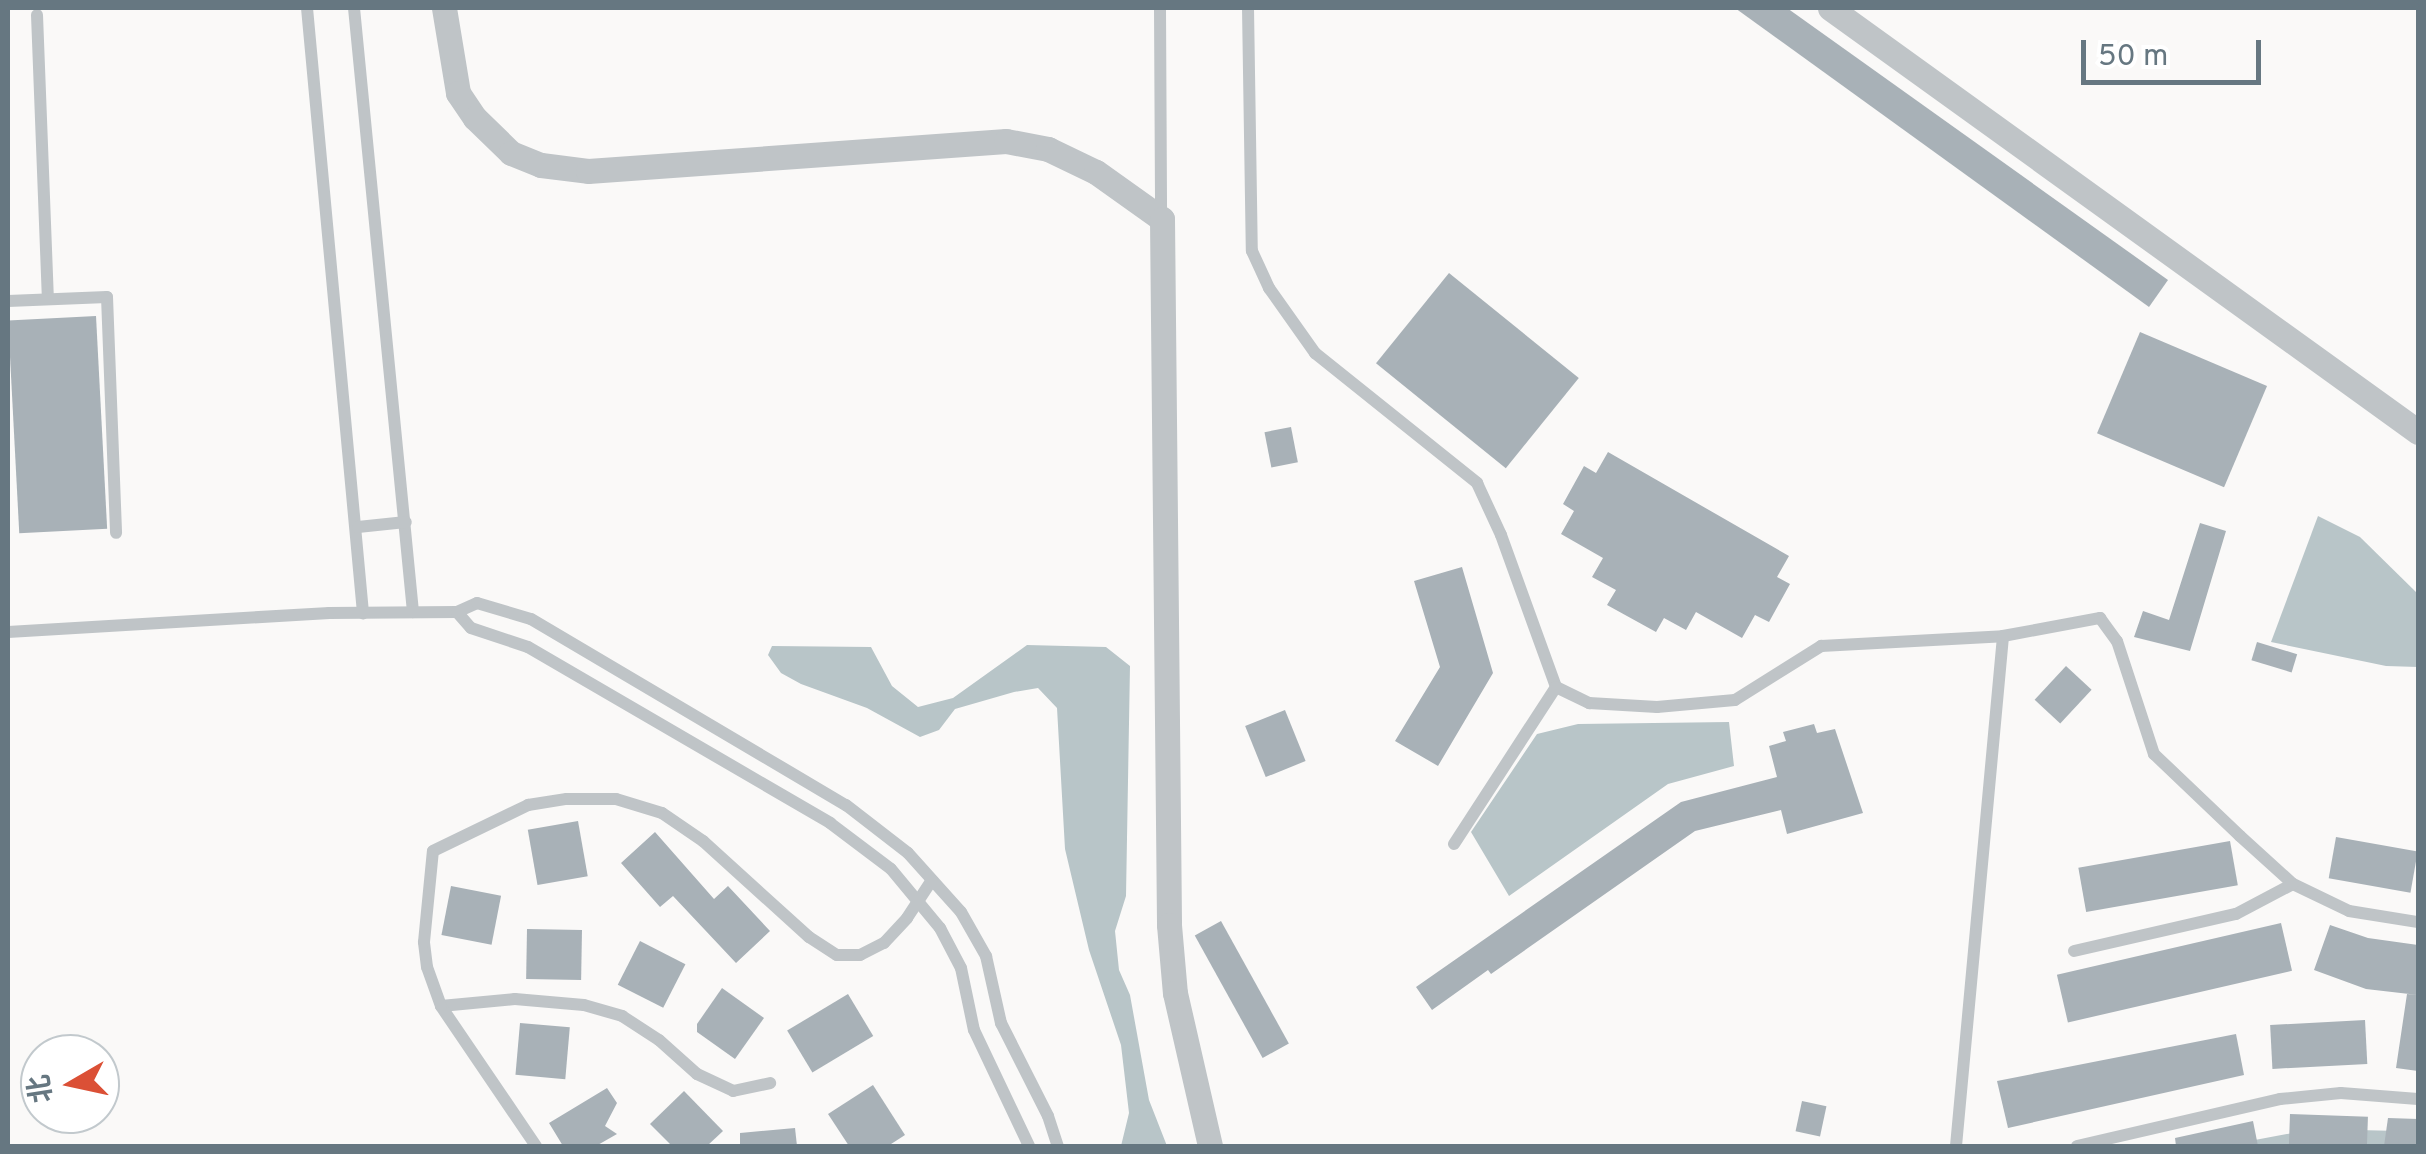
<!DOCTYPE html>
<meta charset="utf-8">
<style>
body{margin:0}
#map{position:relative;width:2426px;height:1154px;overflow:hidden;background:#faf9f8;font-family:Overpass,"Noto Sans SC",sans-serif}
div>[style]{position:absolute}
.water>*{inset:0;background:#b8c5c8}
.building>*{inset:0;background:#a8b1b7;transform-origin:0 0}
.service>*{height:12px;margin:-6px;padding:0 6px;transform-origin:6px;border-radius:6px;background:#bfc4c7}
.minor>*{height:25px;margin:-12.5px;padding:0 12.5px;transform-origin:12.5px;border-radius:12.5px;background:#bfc4c7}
span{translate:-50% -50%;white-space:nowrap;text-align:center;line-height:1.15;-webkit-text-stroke:10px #fff;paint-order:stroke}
.frame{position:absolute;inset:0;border:10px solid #667781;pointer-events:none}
.north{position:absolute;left:20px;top:1034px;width:100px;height:100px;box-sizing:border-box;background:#fff;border:2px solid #c2c9cd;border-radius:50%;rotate:261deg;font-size:28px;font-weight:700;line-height:40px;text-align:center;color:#667781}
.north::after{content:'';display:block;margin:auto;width:35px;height:45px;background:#db5036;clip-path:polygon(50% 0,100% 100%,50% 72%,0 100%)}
.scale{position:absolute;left:2081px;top:40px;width:180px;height:45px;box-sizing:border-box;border:5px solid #667781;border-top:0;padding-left:12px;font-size:30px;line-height:35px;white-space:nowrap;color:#667781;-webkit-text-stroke:8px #fff;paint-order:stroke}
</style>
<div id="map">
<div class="water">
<div style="clip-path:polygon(2318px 516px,2360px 537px,2418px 594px,2418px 667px,2386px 666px,2271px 642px)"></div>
<div style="clip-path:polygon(1027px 645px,1106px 647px,1130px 666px,1126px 896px,1115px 931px,1119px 970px,1130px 995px,1149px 1100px,1167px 1146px,1121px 1146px,1129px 1113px,1121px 1045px,1089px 950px,1065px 849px,1057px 708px,1038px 688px,1014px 692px,955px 709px,939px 730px,920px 737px,867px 708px,801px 684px,781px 673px,768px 655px,772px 646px,871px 647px,892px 686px,918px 707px,953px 698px)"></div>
<div style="clip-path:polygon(1729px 722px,1734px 766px,1668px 784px,1509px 896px,1471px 832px,1537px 734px,1578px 724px)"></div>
<div style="clip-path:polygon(2314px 1129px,2400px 1131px,2418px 1134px,2418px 1146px,2223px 1146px)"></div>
</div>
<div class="building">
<div style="clip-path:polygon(1735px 8px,1787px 8px,2168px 280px,2149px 307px)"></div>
<div style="left:1449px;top:273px;width:167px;height:116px;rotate:39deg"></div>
<div style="left:96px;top:316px;width:213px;height:88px;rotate:87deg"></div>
<div style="left:2140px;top:332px;width:138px;height:110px;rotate:23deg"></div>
<div style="left:1291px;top:427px;width:36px;height:27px;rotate:79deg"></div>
<div style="clip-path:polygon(1608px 452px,1789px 556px,1777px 577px,1790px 584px,1769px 622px,1755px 615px,1742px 638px,1696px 612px,1686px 630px,1664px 618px,1656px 632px,1607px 605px,1616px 590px,1592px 577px,1603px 558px,1561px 534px,1574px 511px,1563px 504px,1584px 466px,1596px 473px)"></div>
<div style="clip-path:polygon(2200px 523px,2226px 531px,2190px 651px,2134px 637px,2143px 611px,2169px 620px)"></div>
<div style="clip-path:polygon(1462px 567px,1493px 673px,1438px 766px,1395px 741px,1440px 667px,1414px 581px)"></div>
<div style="left:2257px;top:642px;width:42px;height:19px;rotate:17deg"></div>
<div style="left:2066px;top:666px;width:35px;height:46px;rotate:43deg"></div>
<div style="left:1285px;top:710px;width:55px;height:43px;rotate:68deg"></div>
<div style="clip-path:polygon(1814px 724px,1817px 733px,1835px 729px,1863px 813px,1787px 834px,1781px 810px,1695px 831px,1491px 974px,1488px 970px,1432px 1010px,1416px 987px,1681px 802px,1777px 777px,1769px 746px,1786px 741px,1783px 732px)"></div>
<div style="left:578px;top:821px;width:56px;height:51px;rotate:80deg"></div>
<div style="clip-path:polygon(655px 832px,714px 899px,728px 886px,770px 931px,736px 963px,673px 896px,660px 907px,621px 863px)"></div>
<div style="left:2336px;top:837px;width:83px;height:42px;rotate:10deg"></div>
<div style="left:2230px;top:841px;width:45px;height:154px;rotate:80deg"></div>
<div style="left:451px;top:886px;width:51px;height:50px;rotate:11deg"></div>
<div style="left:1221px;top:921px;width:140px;height:30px;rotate:61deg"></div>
<div style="left:2281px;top:923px;width:49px;height:230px;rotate:77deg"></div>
<div style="clip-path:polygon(2330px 925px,2368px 938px,2418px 945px,2418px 1071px,2396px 1068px,2407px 994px,2418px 995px,2366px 989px,2314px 970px)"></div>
<div style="left:527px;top:929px;width:55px;height:50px;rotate:1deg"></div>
<div style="left:640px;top:941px;width:51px;height:49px;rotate:27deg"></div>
<div style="clip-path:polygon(722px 988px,764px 1018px,735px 1059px,697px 1032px,697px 1024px)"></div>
<div style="left:848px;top:994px;width:49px;height:71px;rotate:59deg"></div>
<div style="left:2365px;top:1020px;width:44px;height:95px;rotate:87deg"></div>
<div style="left:520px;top:1023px;width:50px;height:52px;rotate:5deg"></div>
<div style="clip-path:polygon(2236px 1034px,2244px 1075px,2008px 1128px,1997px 1081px)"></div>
<div style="clip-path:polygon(873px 1085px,905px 1135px,888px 1146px,849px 1146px,828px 1114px)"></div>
<div style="clip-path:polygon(607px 1088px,617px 1103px,605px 1126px,617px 1134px,596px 1146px,563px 1146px,549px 1123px)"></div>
<div style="clip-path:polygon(684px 1091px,723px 1131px,707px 1146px,672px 1146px,650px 1124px)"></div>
<div style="left:1802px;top:1101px;width:25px;height:31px;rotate:12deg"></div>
<div style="left:2290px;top:1114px;width:78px;height:32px;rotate:2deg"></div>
<div style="clip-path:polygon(2388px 1118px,2418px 1119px,2418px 1146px,2384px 1146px)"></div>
<div style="clip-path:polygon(2253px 1121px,2258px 1146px,2176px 1146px,2175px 1138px)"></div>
<div style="clip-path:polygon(795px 1128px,797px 1146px,740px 1146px,740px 1133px)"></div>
</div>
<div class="service">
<div style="left:307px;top:8px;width:608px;rotate:84.71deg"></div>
<div style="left:354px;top:8px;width:607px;rotate:84.42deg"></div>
<div style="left:1160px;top:8px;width:208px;rotate:89.7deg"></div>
<div style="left:1248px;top:8px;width:243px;rotate:89.1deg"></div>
<div style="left:1252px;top:251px;width:41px;rotate:65.3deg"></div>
<div style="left:1269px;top:288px;width:80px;rotate:54.7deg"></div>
<div style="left:1315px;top:353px;width:208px;rotate:38.7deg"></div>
<div style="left:1477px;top:483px;width:57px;rotate:65.2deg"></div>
<div style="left:1501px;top:535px;width:162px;rotate:70.1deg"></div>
<div style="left:1556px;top:687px;width:37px;rotate:26deg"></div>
<div style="left:1589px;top:703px;width:68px;rotate:3.4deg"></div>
<div style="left:1657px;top:707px;width:78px;rotate:-5.1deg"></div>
<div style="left:1735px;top:700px;width:102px;rotate:-32.1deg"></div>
<div style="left:1821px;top:646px;width:182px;rotate:-3.1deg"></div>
<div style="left:2003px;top:636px;width:99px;rotate:-10.5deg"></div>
<div style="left:2100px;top:618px;width:29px;rotate:54deg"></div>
<div style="left:2117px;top:641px;width:119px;rotate:71.9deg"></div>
<div style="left:2154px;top:754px;width:119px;rotate:43.6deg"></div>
<div style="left:2240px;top:836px;width:72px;rotate:42.2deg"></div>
<div style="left:2293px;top:884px;width:62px;rotate:25.7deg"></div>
<div style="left:2349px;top:911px;width:70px;rotate:9.1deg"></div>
<div style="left:37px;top:15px;width:284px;rotate:87.8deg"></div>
<div style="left:8px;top:301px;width:99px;rotate:-2.3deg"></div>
<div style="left:107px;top:297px;width:236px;rotate:87.8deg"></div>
<div style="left:358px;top:527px;width:48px;rotate:-5.9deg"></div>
<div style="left:457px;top:612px;width:21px;rotate:49deg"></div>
<div style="left:471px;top:628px;width:60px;rotate:18.4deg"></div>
<div style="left:528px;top:647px;width:350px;rotate:30.2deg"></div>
<div style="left:830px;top:823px;width:76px;rotate:37deg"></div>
<div style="left:891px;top:869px;width:77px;rotate:50.3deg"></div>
<div style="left:940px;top:928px;width:45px;rotate:62.3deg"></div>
<div style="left:961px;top:968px;width:63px;rotate:78.2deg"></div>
<div style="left:974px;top:1030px;width:128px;rotate:64.6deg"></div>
<div style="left:8px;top:632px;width:322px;rotate:-3.4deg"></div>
<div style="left:329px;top:613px;width:128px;rotate:-0.4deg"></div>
<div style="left:457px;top:612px;width:22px;rotate:-24deg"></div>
<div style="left:477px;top:603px;width:56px;rotate:16.5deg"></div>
<div style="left:531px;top:619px;width:366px;rotate:30.6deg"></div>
<div style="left:846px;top:805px;width:78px;rotate:37.7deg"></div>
<div style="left:908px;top:853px;width:79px;rotate:48.1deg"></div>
<div style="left:961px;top:912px;width:51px;rotate:60.4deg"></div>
<div style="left:986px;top:956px;width:69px;rotate:77.4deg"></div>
<div style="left:1001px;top:1023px;width:104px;rotate:63.2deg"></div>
<div style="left:1048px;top:1116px;width:32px;rotate:72deg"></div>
<div style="left:1454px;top:844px;width:187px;rotate:-57deg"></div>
<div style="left:2074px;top:951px;width:166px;rotate:-12.9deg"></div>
<div style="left:2236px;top:914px;width:64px;rotate:-27.8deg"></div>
<div style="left:441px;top:1006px;width:74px;rotate:-5.4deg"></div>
<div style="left:515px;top:999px;width:69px;rotate:5deg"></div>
<div style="left:584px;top:1005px;width:40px;rotate:16deg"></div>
<div style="left:622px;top:1016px;width:44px;rotate:33deg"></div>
<div style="left:659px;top:1040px;width:51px;rotate:41.8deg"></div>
<div style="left:697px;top:1074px;width:40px;rotate:25deg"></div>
<div style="left:733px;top:1091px;width:38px;rotate:-12deg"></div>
<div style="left:536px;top:1146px;width:169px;rotate:-124.2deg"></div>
<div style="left:441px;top:1006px;width:41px;rotate:-109.7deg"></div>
<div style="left:427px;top:967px;width:25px;rotate:-97deg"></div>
<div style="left:424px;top:942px;width:91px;rotate:-84.4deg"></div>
<div style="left:433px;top:851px;width:106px;rotate:-25.8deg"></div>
<div style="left:528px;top:805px;width:39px;rotate:-9deg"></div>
<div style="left:567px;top:799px;width:49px"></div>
<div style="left:616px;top:799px;width:48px;rotate:16.9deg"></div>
<div style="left:662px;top:813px;width:50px;rotate:34.3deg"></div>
<div style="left:703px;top:841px;width:143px;rotate:42.2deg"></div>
<div style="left:809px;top:937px;width:33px;rotate:33deg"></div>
<div style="left:837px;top:955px;width:23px"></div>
<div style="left:860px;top:955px;width:27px;rotate:-27deg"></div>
<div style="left:884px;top:943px;width:34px;rotate:-47deg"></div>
<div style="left:907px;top:918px;width:45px;rotate:-56.7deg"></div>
<div style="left:1956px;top:1146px;width:512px;rotate:-84.73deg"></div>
<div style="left:2077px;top:1146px;width:208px;rotate:-13deg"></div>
<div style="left:2280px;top:1099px;width:61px;rotate:-5.6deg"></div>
<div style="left:2341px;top:1093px;width:77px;rotate:4.5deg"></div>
</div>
<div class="minor">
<div style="left:444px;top:8px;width:86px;rotate:80.6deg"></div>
<div style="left:458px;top:93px;width:30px;rotate:56deg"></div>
<div style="left:475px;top:118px;width:50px;rotate:44.2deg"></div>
<div style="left:511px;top:153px;width:32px;rotate:22deg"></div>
<div style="left:541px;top:165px;width:47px;rotate:7.3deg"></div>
<div style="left:588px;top:171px;width:419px;rotate:-4.1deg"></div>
<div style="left:1006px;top:141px;width:43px;rotate:10.8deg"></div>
<div style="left:1048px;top:149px;width:53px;rotate:25.6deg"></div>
<div style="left:1096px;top:172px;width:81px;rotate:35.5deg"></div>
<div style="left:1162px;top:219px;width:706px;rotate:89.43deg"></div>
<div style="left:1169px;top:925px;width:68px;rotate:85deg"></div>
<div style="left:1175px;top:993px;width:157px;rotate:77.1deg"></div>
<div style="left:1830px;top:8px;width:725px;rotate:35.79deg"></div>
</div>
<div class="frame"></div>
<div class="north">北</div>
<div class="scale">50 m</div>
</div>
